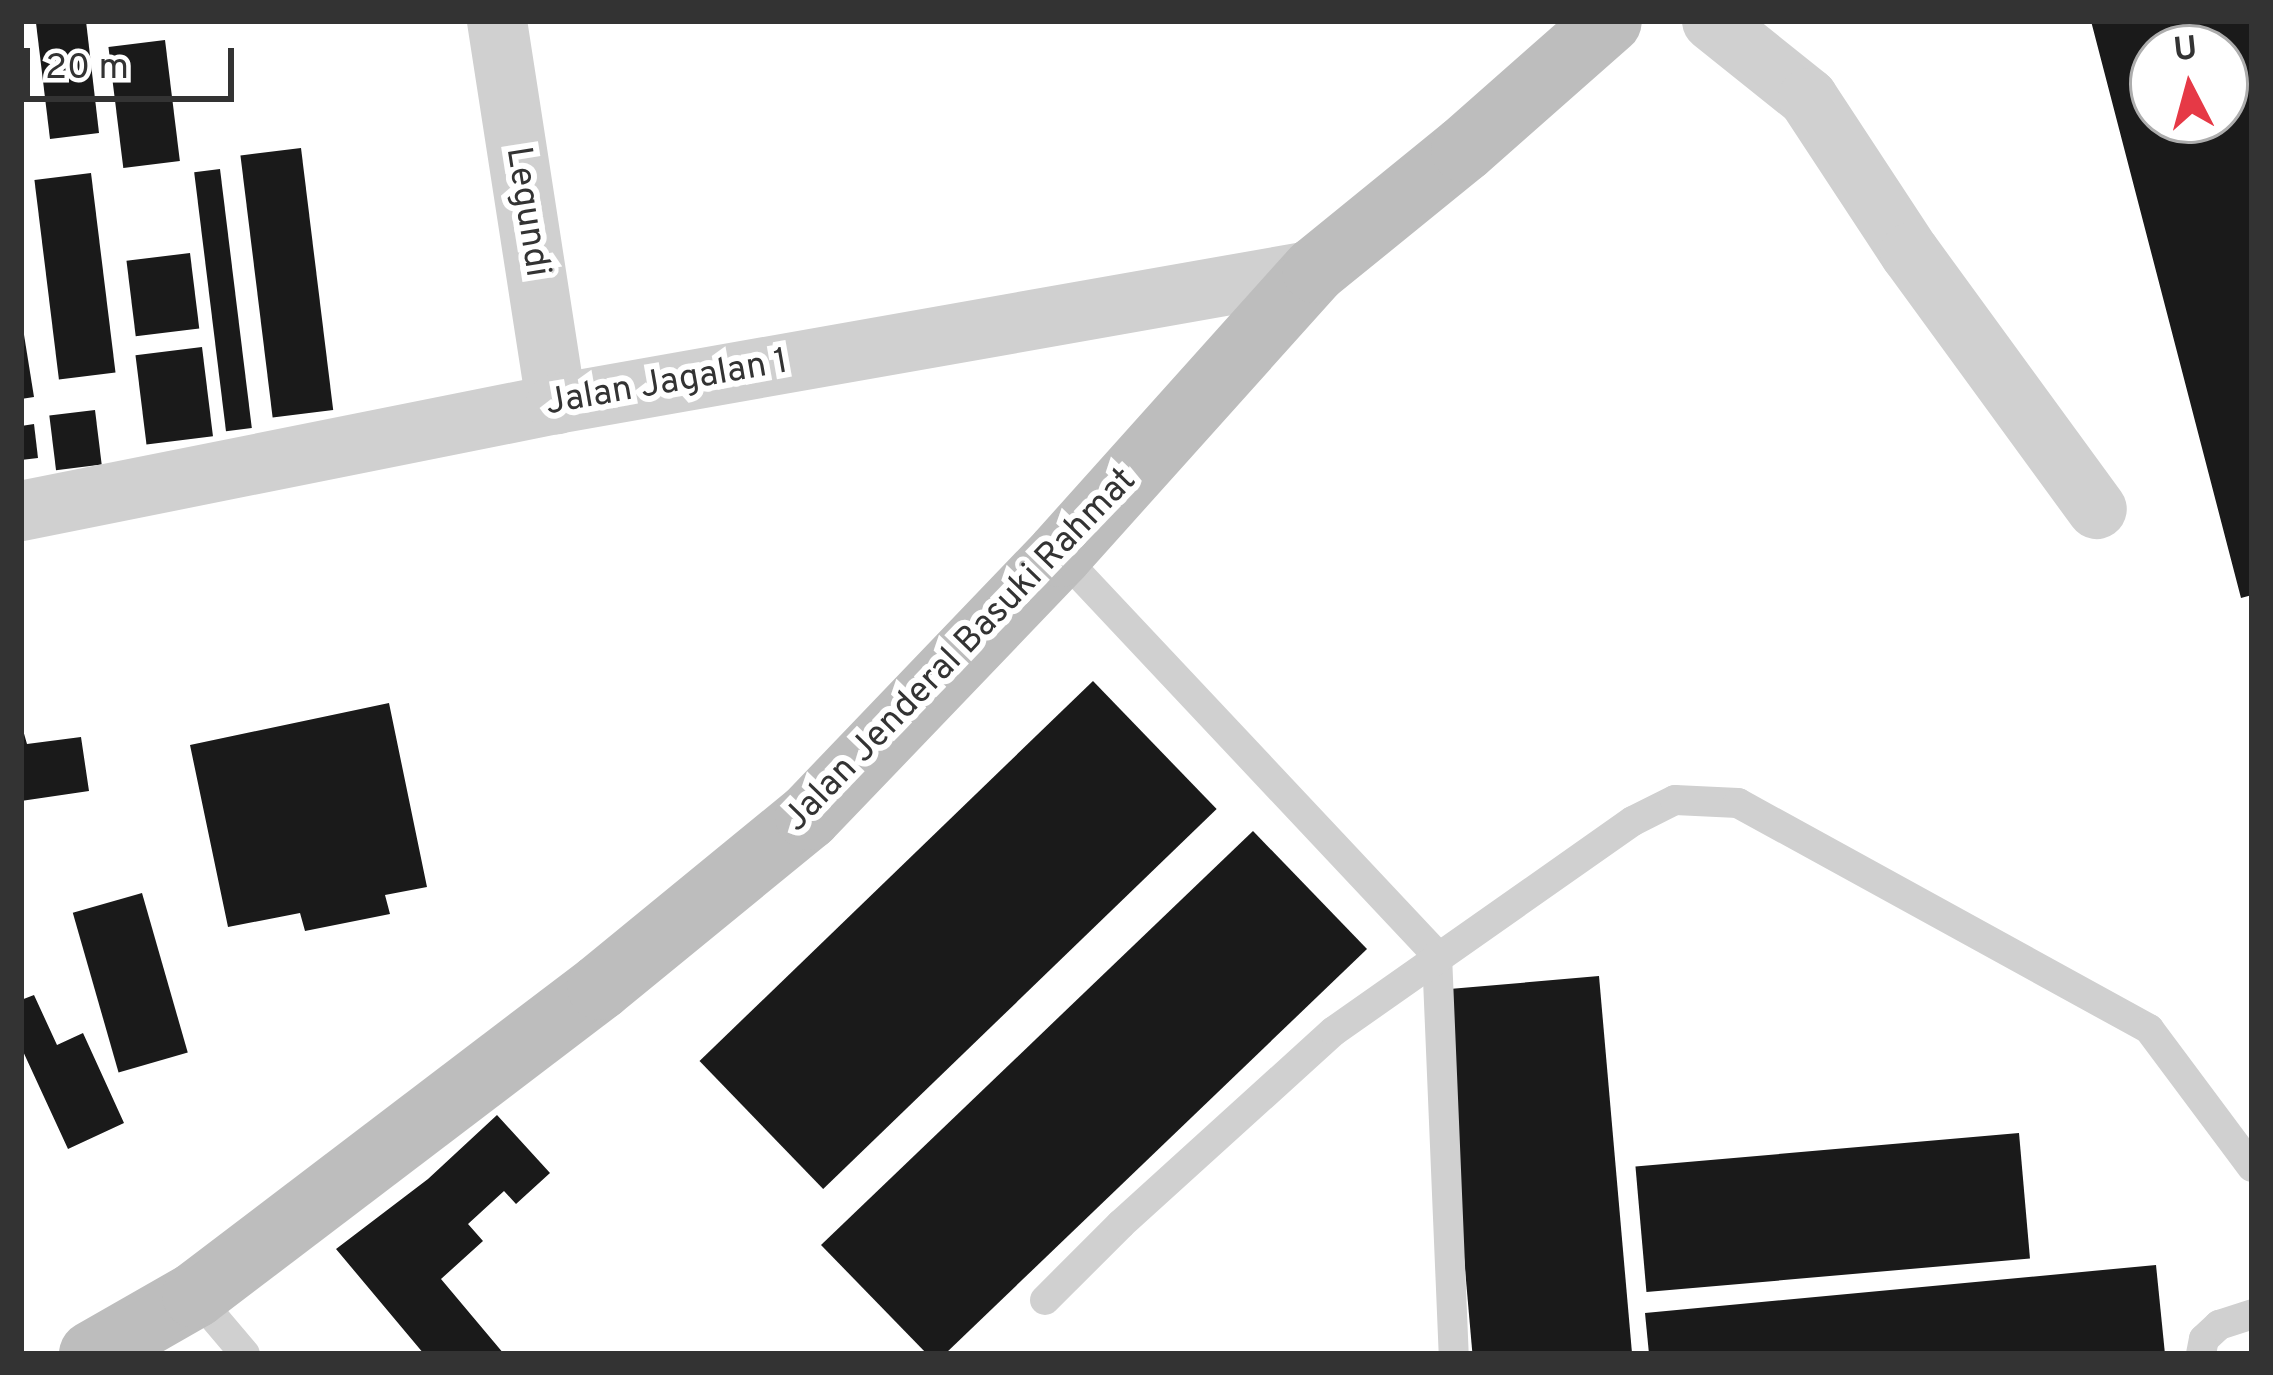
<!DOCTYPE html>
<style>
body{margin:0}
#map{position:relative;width:2273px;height:1375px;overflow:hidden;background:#fff;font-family:Overpass,sans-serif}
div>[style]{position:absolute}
.building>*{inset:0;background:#1a1a1a;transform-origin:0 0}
.service>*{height:30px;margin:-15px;padding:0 15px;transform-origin:15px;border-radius:15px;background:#d0d0d0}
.minor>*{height:60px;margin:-30px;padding:0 30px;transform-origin:30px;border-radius:30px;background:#d0d0d0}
.secondary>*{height:66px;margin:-33px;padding:0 33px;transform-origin:33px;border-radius:33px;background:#bdbdbd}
span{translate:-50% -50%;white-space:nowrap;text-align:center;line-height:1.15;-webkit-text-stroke:12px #fff;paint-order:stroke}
.street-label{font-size:36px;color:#333}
.frame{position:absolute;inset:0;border:24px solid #333;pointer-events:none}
.north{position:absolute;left:2129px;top:24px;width:120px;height:120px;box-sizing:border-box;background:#fff;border:3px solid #adadad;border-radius:50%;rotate:354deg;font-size:33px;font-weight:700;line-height:48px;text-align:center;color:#333}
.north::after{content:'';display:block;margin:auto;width:42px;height:54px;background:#e63946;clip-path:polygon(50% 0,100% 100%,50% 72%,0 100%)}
.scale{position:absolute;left:24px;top:48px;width:210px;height:54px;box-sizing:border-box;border:6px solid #333;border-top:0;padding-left:15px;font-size:36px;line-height:42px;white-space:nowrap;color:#333;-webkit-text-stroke:9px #fff;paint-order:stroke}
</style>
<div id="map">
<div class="building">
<div style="clip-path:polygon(54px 21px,86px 21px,99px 133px,50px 139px,36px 23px)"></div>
<div style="clip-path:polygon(evenodd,2091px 21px,2252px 21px,2252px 595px,2241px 598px,2091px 21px,2153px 48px,2225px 48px,2225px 120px,2153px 120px,2153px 48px)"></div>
<div style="left:165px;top:40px;width:122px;height:57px;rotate:83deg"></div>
<div style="left:301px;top:148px;width:264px;height:61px;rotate:83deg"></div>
<div style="left:220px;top:169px;width:261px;height:26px;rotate:83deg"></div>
<div style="left:91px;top:173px;width:201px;height:57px;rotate:83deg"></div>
<div style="left:190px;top:253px;width:76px;height:64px;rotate:83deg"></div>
<div style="clip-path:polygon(21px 316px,34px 397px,21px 399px)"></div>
<div style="left:202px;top:347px;width:90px;height:67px;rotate:83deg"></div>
<div style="left:95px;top:410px;width:55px;height:46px;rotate:83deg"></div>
<div style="clip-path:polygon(34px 424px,38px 458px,21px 460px,21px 426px)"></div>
<div style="left:1093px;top:681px;width:178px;height:547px;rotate:46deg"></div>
<div style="clip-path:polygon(389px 703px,427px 887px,385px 895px,390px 914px,305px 931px,300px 913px,228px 927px,190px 745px)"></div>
<div style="clip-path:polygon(21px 723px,27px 744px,81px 737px,89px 791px,21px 801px)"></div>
<div style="clip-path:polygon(1253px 831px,1367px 949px,945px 1354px,927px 1354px,821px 1245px)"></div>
<div style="left:142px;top:893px;width:166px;height:72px;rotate:74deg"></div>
<div style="left:1599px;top:976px;width:379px;height:159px;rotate:85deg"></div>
<div style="clip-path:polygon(34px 995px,57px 1045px,83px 1033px,124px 1123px,68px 1149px,21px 1047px,21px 1000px)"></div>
<div style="clip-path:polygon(497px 1115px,550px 1173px,516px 1204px,504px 1191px,468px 1224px,483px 1241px,441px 1279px,504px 1354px,424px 1354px,336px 1249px,428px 1179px)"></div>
<div style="left:2019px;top:1133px;width:126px;height:385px;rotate:85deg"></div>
<div style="clip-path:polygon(2156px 1265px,2165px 1354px,1649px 1354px,1645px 1313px)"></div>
</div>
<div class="service">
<div style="left:1060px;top:554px;width:550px;rotate:46.77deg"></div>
<div style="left:1437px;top:955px;width:399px;rotate:87.6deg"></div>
<div style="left:195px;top:1295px;width:77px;rotate:49.7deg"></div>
<div style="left:1045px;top:1300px;width:107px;rotate:-45deg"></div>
<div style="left:1121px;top:1224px;width:287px;rotate:-42.2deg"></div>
<div style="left:1334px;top:1031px;width:365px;rotate:-35.1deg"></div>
<div style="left:1633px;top:821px;width:47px;rotate:-26.6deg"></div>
<div style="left:1675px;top:800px;width:63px;rotate:2.7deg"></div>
<div style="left:1738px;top:803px;width:469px;rotate:28.8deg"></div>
<div style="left:2149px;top:1029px;width:172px;rotate:53.3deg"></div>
<div style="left:2201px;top:1354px;width:15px;rotate:-79deg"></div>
<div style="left:2204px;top:1339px;width:21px;rotate:-43deg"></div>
<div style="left:2219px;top:1325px;width:35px;rotate:-18deg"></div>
</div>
<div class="minor">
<div style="left:497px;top:21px;width:388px;rotate:81.2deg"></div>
<div style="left:1712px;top:21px;width:123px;rotate:38.7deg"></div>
<div style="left:1808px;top:98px;width:186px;rotate:56.7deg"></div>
<div style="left:1910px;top:253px;width:317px;rotate:53.9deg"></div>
<div style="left:21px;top:511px;width:546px;rotate:-11.31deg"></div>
<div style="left:556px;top:404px;width:771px;rotate:-10.01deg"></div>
</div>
<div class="secondary">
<div style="left:92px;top:1354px;width:119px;rotate:-29.8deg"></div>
<div style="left:195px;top:1295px;width:509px;rotate:-37.25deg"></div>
<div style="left:600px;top:987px;width:269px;rotate:-39.3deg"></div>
<div style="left:808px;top:817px;width:364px;rotate:-46.2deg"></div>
<div style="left:1060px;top:554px;width:382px;rotate:-48.1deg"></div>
<div style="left:1315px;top:270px;width:192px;rotate:-39.1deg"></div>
<div style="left:1464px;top:149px;width:193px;rotate:-41.4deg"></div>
</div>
<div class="street-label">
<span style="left:526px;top:212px;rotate:81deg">Legundi</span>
<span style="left:667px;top:384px;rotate:-10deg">Jalan Jagalan 1</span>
<span style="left:961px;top:651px;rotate:-46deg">Jalan Jenderal Basuki Rahmat</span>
</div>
<div class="frame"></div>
<div class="north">U</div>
<div class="scale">20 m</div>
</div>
